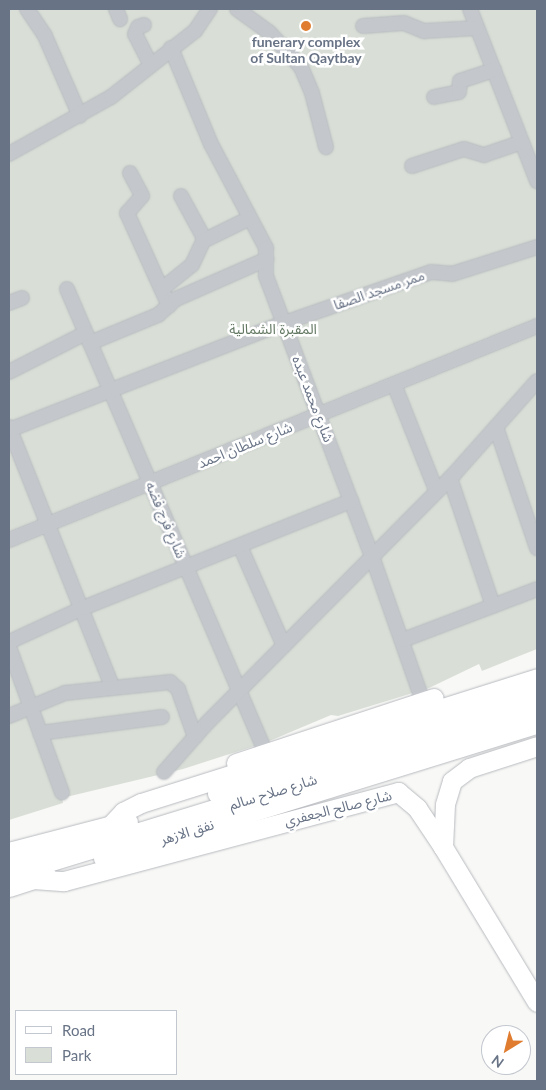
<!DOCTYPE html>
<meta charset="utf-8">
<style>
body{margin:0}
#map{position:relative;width:546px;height:1090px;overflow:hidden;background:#f8f8f6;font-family:Lato,"Noto Sans Arabic",sans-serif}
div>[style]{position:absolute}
.green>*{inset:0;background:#d9dfd7}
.roads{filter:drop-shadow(0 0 1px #b7babf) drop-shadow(0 0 1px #b7babf)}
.minor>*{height:14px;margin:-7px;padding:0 7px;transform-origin:7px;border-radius:7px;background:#c4c7cb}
.major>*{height:19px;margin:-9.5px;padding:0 9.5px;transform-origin:9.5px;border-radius:9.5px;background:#fff}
.highway>*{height:21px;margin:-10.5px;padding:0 10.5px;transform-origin:10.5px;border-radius:10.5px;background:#fff}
.dots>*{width:14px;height:14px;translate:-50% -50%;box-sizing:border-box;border:2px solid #fff;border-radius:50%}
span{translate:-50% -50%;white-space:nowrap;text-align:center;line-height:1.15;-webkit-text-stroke:5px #fff;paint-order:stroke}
.poi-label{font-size:14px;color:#687386;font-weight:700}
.street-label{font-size:14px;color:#687386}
.park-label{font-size:14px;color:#637863}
.frame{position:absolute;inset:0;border:10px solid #687386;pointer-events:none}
.legend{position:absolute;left:15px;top:1010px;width:162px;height:65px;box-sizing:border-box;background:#fff;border:1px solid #c3c7cf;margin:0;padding:6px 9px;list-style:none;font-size:15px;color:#687386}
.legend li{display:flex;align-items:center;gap:10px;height:25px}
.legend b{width:25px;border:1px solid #c3c7cf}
.north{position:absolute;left:481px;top:1025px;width:50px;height:50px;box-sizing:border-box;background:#fff;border:1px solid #c3c7cf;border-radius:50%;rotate:216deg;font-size:14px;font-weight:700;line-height:20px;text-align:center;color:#687386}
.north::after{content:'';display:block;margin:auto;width:18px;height:22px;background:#df7c2f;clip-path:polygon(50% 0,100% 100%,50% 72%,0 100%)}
</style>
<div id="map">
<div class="green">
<div style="clip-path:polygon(9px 9px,537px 9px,537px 649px,482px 671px,479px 664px,429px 688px,338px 716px,331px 715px,267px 742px,183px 769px,62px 798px,63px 803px,9px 820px)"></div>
</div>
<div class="roads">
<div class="minor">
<div style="left:27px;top:9px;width:32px;rotate:56deg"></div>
<div style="left:45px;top:36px;width:87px;rotate:66.4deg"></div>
<div style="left:116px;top:9px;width:11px;rotate:68deg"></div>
<div style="left:237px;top:9px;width:39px;rotate:36deg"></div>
<div style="left:269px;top:32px;width:47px;rotate:47.6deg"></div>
<div style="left:301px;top:67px;width:28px;rotate:67deg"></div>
<div style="left:312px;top:93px;width:56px;rotate:75.5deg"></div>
<div style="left:470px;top:9px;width:185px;rotate:68.7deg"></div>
<div style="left:144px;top:25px;width:6px;rotate:162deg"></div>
<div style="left:138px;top:27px;width:8px;rotate:113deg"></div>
<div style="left:135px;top:34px;width:33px;rotate:63deg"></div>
<div style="left:363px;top:26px;width:41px;rotate:-4.2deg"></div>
<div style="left:404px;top:23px;width:22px;rotate:22deg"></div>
<div style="left:424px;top:31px;width:53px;rotate:-3.2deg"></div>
<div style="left:171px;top:48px;width:104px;rotate:67.4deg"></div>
<div style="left:211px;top:144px;width:118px;rotate:62.1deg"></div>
<div style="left:266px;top:248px;width:28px;rotate:90deg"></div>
<div style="left:266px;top:276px;width:303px;rotate:69.3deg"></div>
<div style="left:373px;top:559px;width:151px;rotate:70.7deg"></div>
<div style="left:434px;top:97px;width:25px;rotate:-11deg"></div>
<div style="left:459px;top:92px;width:11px;rotate:-85deg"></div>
<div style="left:460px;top:81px;width:36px;rotate:-18deg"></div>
<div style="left:9px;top:154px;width:117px;rotate:-29.2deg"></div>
<div style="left:111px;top:97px;width:107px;rotate:-38.2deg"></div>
<div style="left:195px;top:31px;width:27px;rotate:-56deg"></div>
<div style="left:412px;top:166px;width:55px;rotate:-18.1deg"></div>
<div style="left:464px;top:149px;width:21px;rotate:17deg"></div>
<div style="left:484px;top:155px;width:40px;rotate:-18.9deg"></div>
<div style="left:130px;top:173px;width:26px;rotate:62deg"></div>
<div style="left:142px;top:196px;width:23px;rotate:131deg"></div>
<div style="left:127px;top:213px;width:102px;rotate:65.7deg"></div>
<div style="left:181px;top:196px;width:50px;rotate:61.4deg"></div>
<div style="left:67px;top:289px;width:503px;rotate:66.8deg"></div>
<div style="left:162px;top:289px;width:38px;rotate:-39deg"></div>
<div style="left:192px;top:265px;width:26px;rotate:-65deg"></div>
<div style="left:203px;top:241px;width:52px;rotate:-26.1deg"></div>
<div style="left:9px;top:303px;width:14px;rotate:-21deg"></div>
<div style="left:90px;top:343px;width:74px;rotate:-22.4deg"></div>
<div style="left:158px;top:315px;width:24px;rotate:-42deg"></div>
<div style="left:176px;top:299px;width:99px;rotate:-23.7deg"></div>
<div style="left:9px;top:372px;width:86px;rotate:-26.9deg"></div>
<div style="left:394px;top:384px;width:114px;rotate:68.4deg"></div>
<div style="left:9px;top:427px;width:281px;rotate:68.3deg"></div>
<div style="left:496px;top:427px;width:128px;rotate:71.3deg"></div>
<div style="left:9px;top:430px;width:295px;rotate:-21.3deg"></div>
<div style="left:284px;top:323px;width:156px;rotate:-19.1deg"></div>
<div style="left:431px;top:272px;width:21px;rotate:5deg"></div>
<div style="left:452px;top:274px;width:89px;rotate:-17.6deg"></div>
<div style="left:450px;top:478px;width:135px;rotate:71.4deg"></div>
<div style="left:9px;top:540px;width:570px;rotate:-22.06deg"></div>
<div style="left:240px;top:546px;width:109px;rotate:66.3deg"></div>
<div style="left:403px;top:640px;width:143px;rotate:-20.8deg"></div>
<div style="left:9px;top:642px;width:81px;rotate:-24.7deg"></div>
<div style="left:83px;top:608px;width:289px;rotate:-21.8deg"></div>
<div style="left:9px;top:647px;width:155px;rotate:70deg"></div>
<div style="left:9px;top:716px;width:61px;rotate:-22.3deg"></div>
<div style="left:65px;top:693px;width:106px;rotate:-6deg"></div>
<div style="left:170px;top:682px;width:11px;rotate:41deg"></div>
<div style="left:178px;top:689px;width:51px;rotate:70.5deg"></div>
<div style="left:40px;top:733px;width:123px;rotate:-7.5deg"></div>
<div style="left:164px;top:772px;width:65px;rotate:-48.7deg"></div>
<div style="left:207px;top:723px;width:352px;rotate:-45.2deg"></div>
<div style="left:455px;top:473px;width:123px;rotate:-48.3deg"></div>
</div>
<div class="major">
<div style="left:236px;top:763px;width:208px;rotate:-18.2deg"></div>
<div style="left:109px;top:827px;width:21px;rotate:-47deg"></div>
<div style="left:123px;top:812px;width:20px;rotate:-27deg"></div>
<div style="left:141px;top:803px;width:415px;rotate:-17.5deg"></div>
<div style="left:443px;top:847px;width:43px;rotate:-87.3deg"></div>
<div style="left:445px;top:804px;width:24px;rotate:-73deg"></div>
<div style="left:452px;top:781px;width:21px;rotate:-37deg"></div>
<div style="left:469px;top:768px;width:71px;rotate:-17.9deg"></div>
<div style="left:103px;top:858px;width:454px;rotate:-17.2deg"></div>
<div style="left:33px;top:879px;width:31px;rotate:4deg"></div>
<div style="left:64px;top:881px;width:346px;rotate:-14.9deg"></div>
<div style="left:398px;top:792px;width:25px;rotate:40deg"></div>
<div style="left:417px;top:808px;width:47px;rotate:56.3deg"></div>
<div style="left:443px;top:847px;width:181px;rotate:58.8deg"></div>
<div style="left:9px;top:887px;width:39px;rotate:-18deg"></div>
</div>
<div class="highway">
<div style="left:218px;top:793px;width:334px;rotate:-17.4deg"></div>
<div style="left:9px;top:853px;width:122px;rotate:-14.7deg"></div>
<div style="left:9px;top:873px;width:552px;rotate:-17.06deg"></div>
</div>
</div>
<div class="dots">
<div style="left:306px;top:26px;background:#df7c2f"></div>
</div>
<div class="poi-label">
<span style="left:306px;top:50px">funerary complex<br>of Sultan Qaytbay</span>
</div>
<div class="street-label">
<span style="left:379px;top:290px;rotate:-19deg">ممر مسجد الصفا</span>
<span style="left:313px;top:399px;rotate:69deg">شارع محمد عبده</span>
<span style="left:245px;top:445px;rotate:-22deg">شارع سلطان احمد</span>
<span style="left:166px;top:520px;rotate:67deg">شارع فرج فضه</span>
<span style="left:273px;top:792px;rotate:-17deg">شارع صلاح سالم</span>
<span style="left:338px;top:808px;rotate:-14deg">شارع صالح الجعفري</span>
<span style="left:187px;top:832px;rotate:-17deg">نفق الازهر</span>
</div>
<div class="park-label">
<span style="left:273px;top:329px">المقبرة الشمالية</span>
</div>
<div class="frame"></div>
<ul class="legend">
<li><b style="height:6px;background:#fff"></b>Road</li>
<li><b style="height:14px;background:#d9dfd7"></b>Park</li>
</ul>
<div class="north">N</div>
</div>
